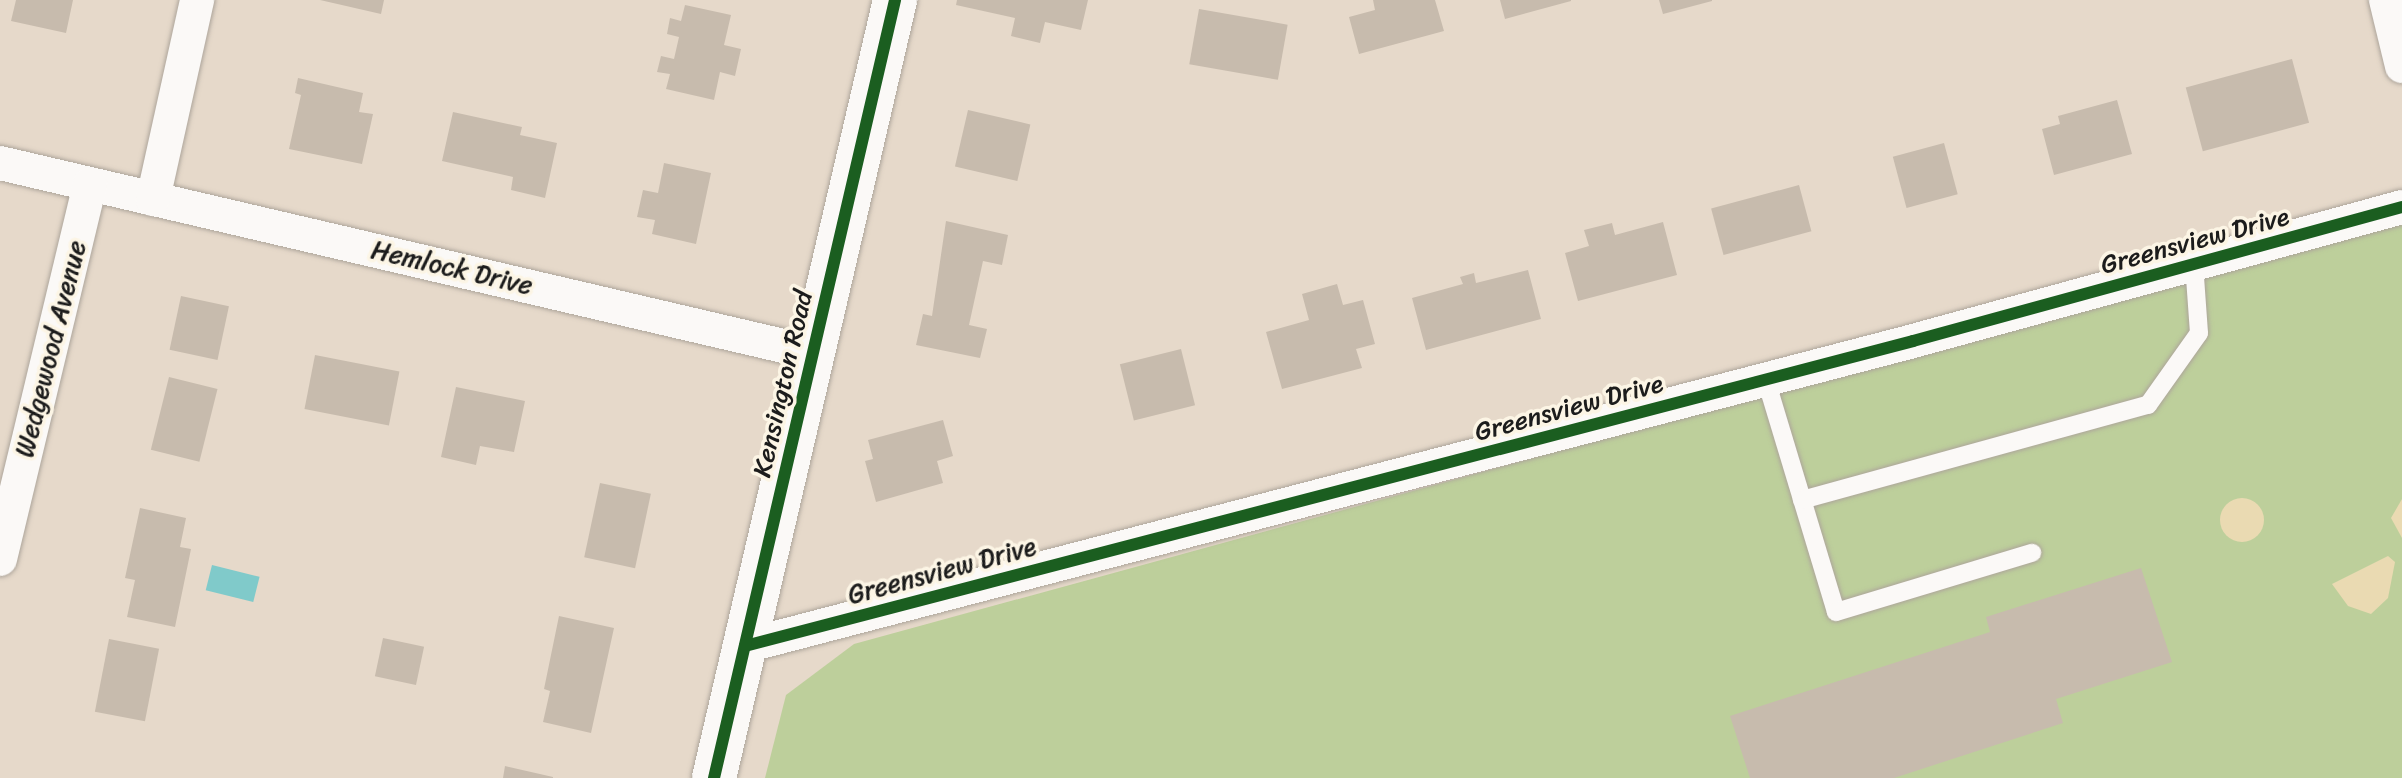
<!DOCTYPE html>
<style>
body{margin:0}
#map{position:relative;width:2402px;height:778px;overflow:hidden;background:#e6d9ca;font-family:Sriracha,sans-serif}
div>[style]{position:absolute}
.green>*{inset:0;background:#bdcf9b}
.sand>*{inset:0;background:#eadab2}
.round{border-radius:50%}
.water>*{inset:0;background:#80caca;transform-origin:0 0}
.building>*{inset:0;background:#c7bbad;transform-origin:0 0}
.roads{filter:drop-shadow(0 0 2px #ada59b) drop-shadow(0 0 2px #ada59b)}
.lane>*{height:18px;margin:-9px;padding:0 9px;transform-origin:9px;border-radius:9px;background:#fbf9f7}
.street>*{height:34px;margin:-17px;padding:0 17px;transform-origin:17px;border-radius:17px;background:#fbf9f7}
.secondary>*{height:44px;margin:-22px;padding:0 22px;transform-origin:22px;border-radius:22px;background:#fbf9f7}
.cycleway>*{height:12px;margin:-6px;padding:0 6px;transform-origin:6px;border-radius:6px;background:#1b5e20}
span{translate:-50% -50%;white-space:nowrap;text-align:center;line-height:1.15;-webkit-text-stroke:7px #fcf5e5;paint-order:stroke}
.street-label{font-size:26px;color:#1c1c1c}
</style>
<div id="map">
<div class="green">
<div style="clip-path:polygon(2402px 220px,2402px 778px,765px 778px,786px 695px,854px 644px)"></div>
</div>
<div class="sand">
<div class="round" style="left:2220px;top:498px;width:44px;height:44px"></div>
<div style="clip-path:polygon(2402px 499px,2402px 538px,2391px 518px)"></div>
<div style="clip-path:polygon(2388px 556px,2395px 562px,2388px 598px,2371px 614px,2348px 606px,2332px 584px)"></div>
</div>
<div class="water">
<div style="left:212px;top:565px;width:49px;height:26px;rotate:14deg"></div>
</div>
<div class="building">
<div style="clip-path:polygon(16px 0,73px 0,66px 33px,11px 21px)"></div>
<div style="clip-path:polygon(320px 0,384px 0,381px 14px)"></div>
<div style="clip-path:polygon(957px 0,1088px 0,1081px 30px,1045px 22px,1040px 43px,1011px 36px,1015px 18px,956px 5px)"></div>
<div style="clip-path:polygon(1373px 0,1435px 0,1444px 31px,1359px 54px,1349px 17px,1375px 10px)"></div>
<div style="clip-path:polygon(1500px 0,1571px 0,1571px 1px,1505px 19px)"></div>
<div style="clip-path:polygon(1659px 0,1712px 0,1712px 1px,1663px 14px)"></div>
<div style="clip-path:polygon(685px 5px,731px 15px,724px 45px,741px 49px,735px 76px,720px 72px,714px 100px,666px 89px,670px 74px,657px 72px,661px 56px,674px 59px,679px 37px,667px 34px,670px 18px,681px 21px)"></div>
<div style="left:1199px;top:9px;width:90px;height:56px;rotate:10deg"></div>
<div style="left:2292px;top:59px;width:66px;height:110px;rotate:75deg"></div>
<div style="clip-path:polygon(298px 78px,363px 93px,359px 112px,373px 114px,362px 164px,289px 149px,301px 95px,295px 93px)"></div>
<div style="clip-path:polygon(2117px 100px,2132px 154px,2054px 175px,2042px 129px,2060px 124px,2058px 116px)"></div>
<div style="left:968px;top:110px;width:64px;height:58px;rotate:13deg"></div>
<div style="clip-path:polygon(453px 112px,522px 127px,520px 135px,557px 143px,545px 198px,511px 190px,513px 177px,442px 161px)"></div>
<div style="left:1944px;top:143px;width:53px;height:53px;rotate:75deg"></div>
<div style="clip-path:polygon(664px 163px,711px 173px,696px 244px,652px 234px,655px 220px,637px 217px,643px 190px,658px 193px)"></div>
<div style="left:1799px;top:185px;width:48px;height:91px;rotate:75deg"></div>
<div style="clip-path:polygon(946px 221px,1008px 235px,1002px 265px,983px 261px,969px 325px,987px 329px,980px 358px,916px 345px,923px 314px,932px 316px)"></div>
<div style="clip-path:polygon(1663px 222px,1677px 275px,1578px 301px,1565px 253px,1589px 246px,1584px 230px,1612px 223px,1615px 235px)"></div>
<div style="clip-path:polygon(1528px 270px,1541px 319px,1426px 350px,1412px 298px,1463px 284px,1460px 277px,1474px 273px,1476px 283px)"></div>
<div style="clip-path:polygon(1337px 284px,1343px 305px,1363px 300px,1375px 344px,1356px 349px,1362px 368px,1282px 389px,1266px 332px,1309px 320px,1302px 294px)"></div>
<div style="left:181px;top:296px;width:49px;height:55px;rotate:12deg"></div>
<div style="left:1181px;top:349px;width:58px;height:63px;rotate:76deg"></div>
<div style="left:315px;top:355px;width:86px;height:55px;rotate:11deg"></div>
<div style="left:169px;top:377px;width:50px;height:75px;rotate:14deg"></div>
<div style="clip-path:polygon(456px 387px,525px 401px,514px 452px,480px 446px,476px 465px,441px 457px)"></div>
<div style="clip-path:polygon(943px 420px,953px 456px,937px 461px,943px 483px,876px 502px,865px 461px,873px 459px,868px 440px)"></div>
<div style="left:600px;top:483px;width:52px;height:76px;rotate:12deg"></div>
<div style="clip-path:polygon(140px 508px,186px 518px,180px 547px,191px 549px,175px 627px,127px 617px,135px 580px,125px 578px)"></div>
<div style="clip-path:polygon(2141px 568px,2172px 662px,2056px 699px,2063px 723px,1894px 778px,1750px 778px,1730px 716px,1990px 632px,1986px 617px)"></div>
<div style="clip-path:polygon(559px 616px,614px 628px,591px 733px,543px 722px,550px 691px,544px 689px)"></div>
<div style="left:383px;top:638px;width:42px;height:39px;rotate:12deg"></div>
<div style="left:109px;top:639px;width:51px;height:74px;rotate:11deg"></div>
<div style="clip-path:polygon(505px 766px,553px 777px,553px 778px,503px 778px)"></div>
</div>
<div class="roads">
<div class="lane">
<div style="left:1766px;top:380px;width:242px;rotate:73.2deg"></div>
<div style="left:1836px;top:612px;width:205px;rotate:-16.8deg"></div>
<div style="left:1802px;top:500px;width:359px;rotate:-15.4deg"></div>
<div style="left:2148px;top:405px;width:88px;rotate:-54.7deg"></div>
<div style="left:2199px;top:333px;width:69px;rotate:-94.1deg"></div>
</div>
<div class="street">
<div style="left:2386px;top:0;width:68px;rotate:76.4deg"></div>
<div style="left:0;top:163px;width:835px;rotate:13.15deg"></div>
<div style="left:153px;top:199px;width:204px;rotate:-77.5deg"></div>
<div style="left:0;top:559px;width:385px;rotate:-76.5deg"></div>
<div style="left:745px;top:646px;width:1207px;rotate:-14.63deg"></div>
<div style="left:1913px;top:341px;width:507px;rotate:-15.32deg"></div>
</div>
<div class="secondary">
<div style="left:714px;top:778px;width:799px;rotate:-76.9deg"></div>
</div>
</div>
<div class="cycleway">
<div style="left:745px;top:646px;width:1207px;rotate:-14.63deg"></div>
<div style="left:1913px;top:341px;width:507px;rotate:-15.32deg"></div>
<div style="left:714px;top:778px;width:799px;rotate:-76.9deg"></div>
</div>
<div class="street-label">
<span style="left:2195px;top:241px;rotate:-15deg">Greensview Drive</span>
<span style="left:452px;top:268px;rotate:13deg">Hemlock Drive</span>
<span style="left:51px;top:349px;rotate:-76deg">Wedgewood Avenue</span>
<span style="left:783px;top:384px;rotate:-77deg">Kensington Road</span>
<span style="left:1569px;top:408px;rotate:-15deg">Greensview Drive</span>
<span style="left:942px;top:571px;rotate:-15deg">Greensview Drive</span>
</div>
</div>
